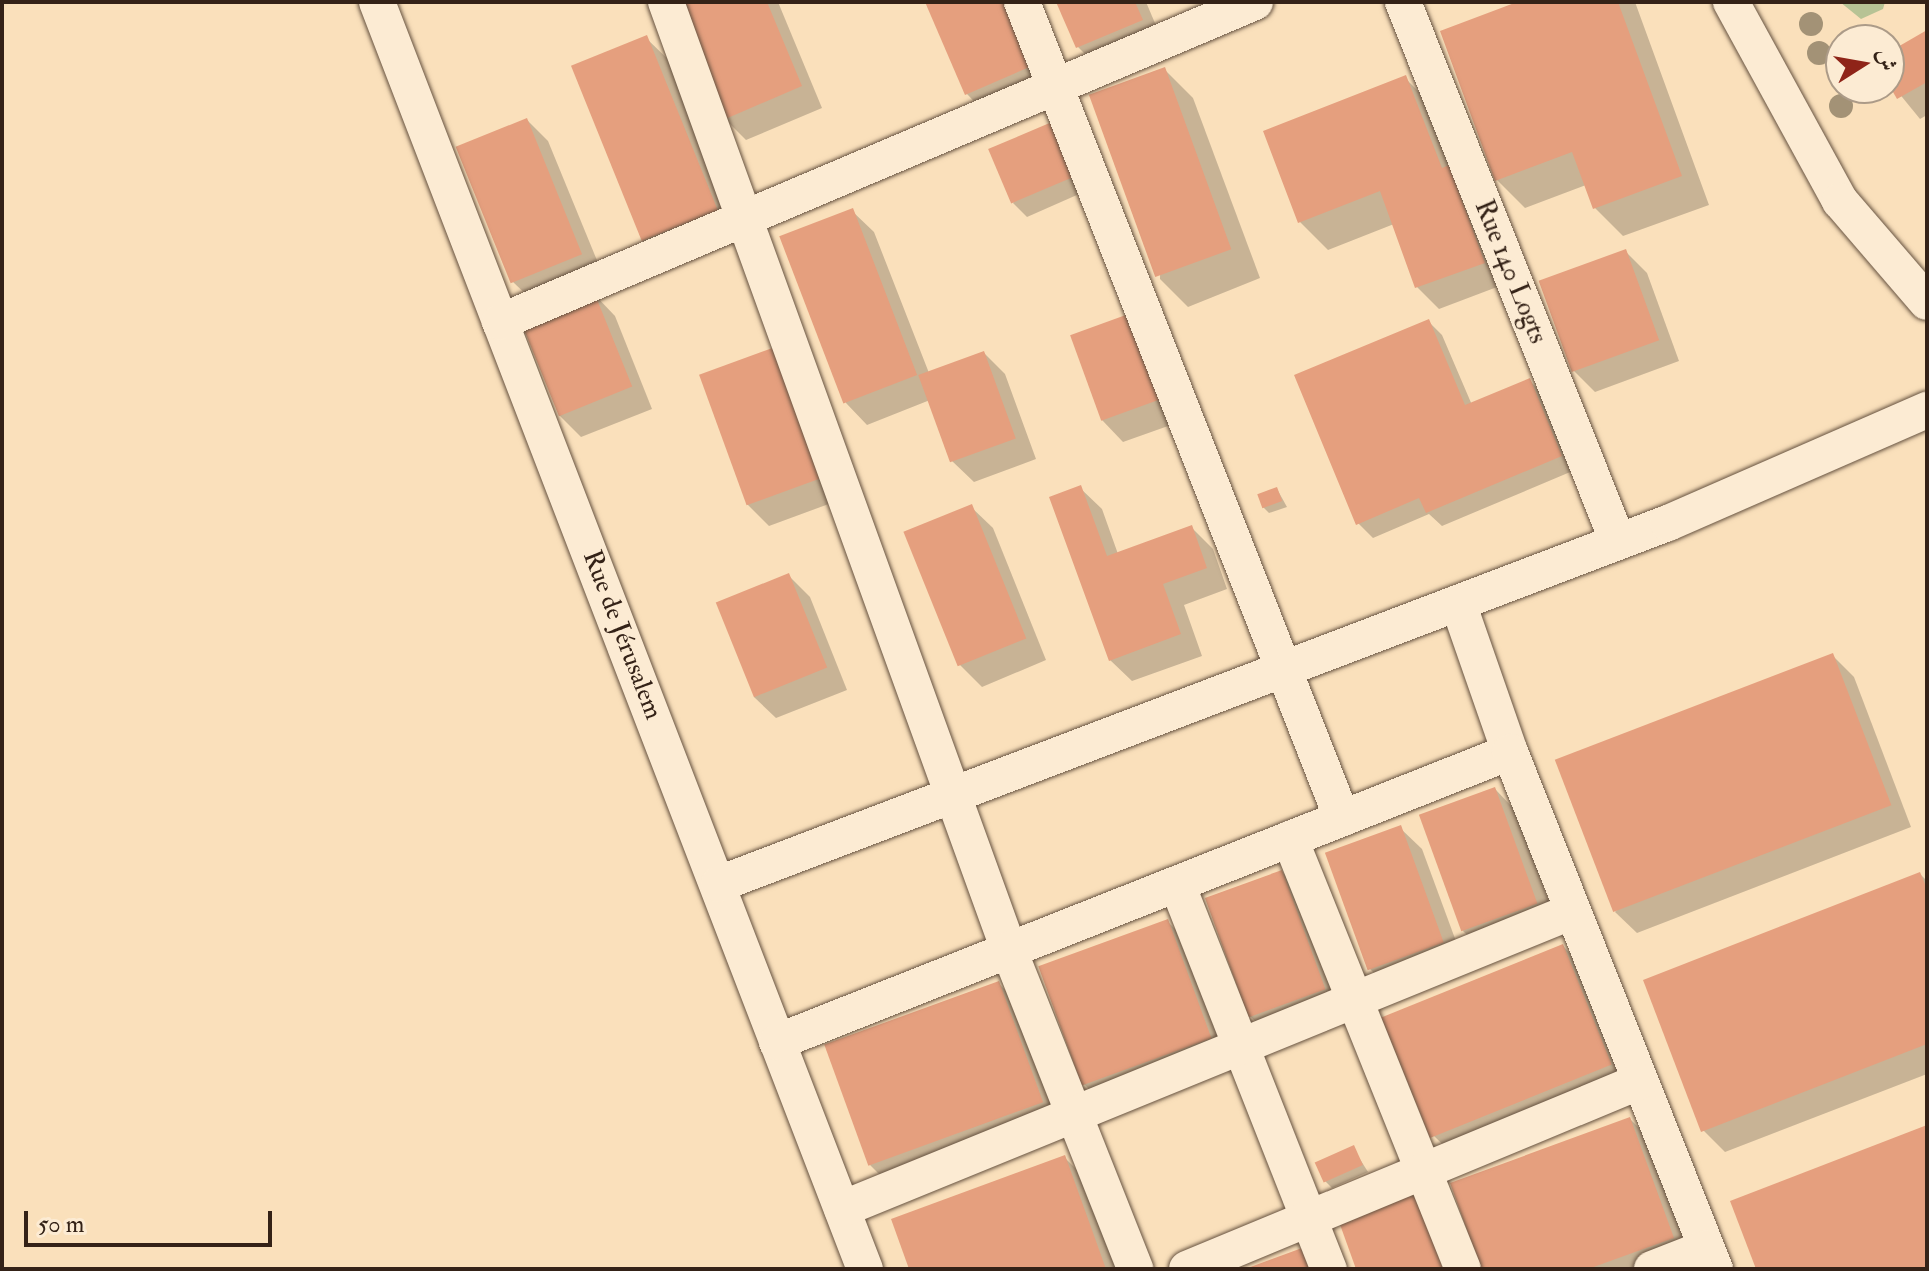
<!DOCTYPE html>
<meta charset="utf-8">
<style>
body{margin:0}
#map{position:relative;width:1929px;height:1271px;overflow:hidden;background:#fae0bb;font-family:"IM FELL Double Pica",Amiri,serif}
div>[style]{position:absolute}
.green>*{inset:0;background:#b7c395}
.shadow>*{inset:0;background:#0003}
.building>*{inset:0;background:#e59f7e;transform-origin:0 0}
.roads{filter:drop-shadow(0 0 2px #665240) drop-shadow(0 0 2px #665240)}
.street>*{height:36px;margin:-18px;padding:0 18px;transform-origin:18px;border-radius:18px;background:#fcebd3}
.trees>*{width:24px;height:24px;margin:-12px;border-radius:50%;background:#a39276}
span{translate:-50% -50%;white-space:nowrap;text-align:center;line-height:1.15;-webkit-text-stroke:6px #fcebd3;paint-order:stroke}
.street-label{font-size:26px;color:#342217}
.frame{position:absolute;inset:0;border:4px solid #342217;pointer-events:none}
.north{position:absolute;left:1825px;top:24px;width:80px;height:80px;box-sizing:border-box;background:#fcebd3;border:2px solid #ac9b88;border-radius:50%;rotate:79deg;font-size:22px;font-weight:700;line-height:32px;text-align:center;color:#342217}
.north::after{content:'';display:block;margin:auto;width:28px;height:36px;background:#8f2418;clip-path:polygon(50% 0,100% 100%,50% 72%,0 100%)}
.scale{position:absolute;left:24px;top:1211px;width:248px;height:36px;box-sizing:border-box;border:4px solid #342217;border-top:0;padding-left:10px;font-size:24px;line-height:28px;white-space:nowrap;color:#342217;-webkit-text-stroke:6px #fcebd3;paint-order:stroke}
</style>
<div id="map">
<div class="green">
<div style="clip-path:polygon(1840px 2px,1885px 2px,1883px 9px,1861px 19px)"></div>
</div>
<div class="shadow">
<div style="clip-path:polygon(675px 2px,778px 2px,822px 108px,746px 140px,725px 119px)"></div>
<div style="clip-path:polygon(927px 2px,1017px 2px,1054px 87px,988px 116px,967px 94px)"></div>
<div style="clip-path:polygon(1058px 2px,1146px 2px,1163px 42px,1099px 68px,1078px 47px)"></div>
<div style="clip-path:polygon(1519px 2px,1635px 2px,1709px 205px,1623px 236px,1595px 208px,1586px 185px,1525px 208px,1497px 180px)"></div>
<div style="clip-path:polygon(1927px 33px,1927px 115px,1920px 119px,1889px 81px,1889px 54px)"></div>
<div style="clip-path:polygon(646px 38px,675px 66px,744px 239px,670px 268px,642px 240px)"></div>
<div style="clip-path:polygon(1164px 69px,1193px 98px,1260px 278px,1188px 307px,1160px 279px)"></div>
<div style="clip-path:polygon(1405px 78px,1433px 106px,1505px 284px,1439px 309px,1417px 287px,1394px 224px,1328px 250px,1300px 222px)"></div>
<div style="clip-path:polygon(527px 120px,548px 141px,603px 275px,535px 303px,513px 282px)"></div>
<div style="clip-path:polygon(1058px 122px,1095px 187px,1027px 217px,1013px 203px)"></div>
<div style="clip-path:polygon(852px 211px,874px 232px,929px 373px,984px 353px,1005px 374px,1036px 459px,974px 482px,952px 461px,930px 400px,867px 425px,846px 403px)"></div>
<div style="clip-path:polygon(1625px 251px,1647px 273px,1679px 361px,1595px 392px,1574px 371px)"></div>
<div style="clip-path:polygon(594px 294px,615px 316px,652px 409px,581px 437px,559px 415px)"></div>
<div style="clip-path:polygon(1134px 314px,1185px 420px,1123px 442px,1102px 420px)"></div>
<div style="clip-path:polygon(1428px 321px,1442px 335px,1472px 405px,1530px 381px,1544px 395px,1575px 470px,1442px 526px,1429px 514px,1373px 538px,1358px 523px)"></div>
<div style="clip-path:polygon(701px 376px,845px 498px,769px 526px,748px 505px)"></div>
<div style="clip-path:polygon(1080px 488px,1102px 509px,1118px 554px,1191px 527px,1213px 549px,1227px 589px,1184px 605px,1202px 656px,1132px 681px,1110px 660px)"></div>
<div style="clip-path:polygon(1277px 489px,1287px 507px,1269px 513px,1262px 506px)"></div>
<div style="clip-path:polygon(971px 507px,993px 528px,1046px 660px,982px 687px,960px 665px)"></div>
<div style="clip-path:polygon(789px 576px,810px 597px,847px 690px,776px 718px,754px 697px)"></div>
<div style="clip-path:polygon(1832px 655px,1854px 677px,1911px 827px,1637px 933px,1615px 912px)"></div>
<div style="clip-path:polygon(1495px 789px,1516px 811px,1558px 926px,1485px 952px,1463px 931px)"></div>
<div style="clip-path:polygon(1400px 828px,1422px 849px,1464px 963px,1391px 990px,1369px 968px)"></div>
<div style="clip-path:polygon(1282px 872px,1304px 894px,1346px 1011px,1272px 1038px,1250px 1016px)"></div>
<div style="clip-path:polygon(1920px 874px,1927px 881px,1927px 1074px,1725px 1152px,1703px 1130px)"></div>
<div style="clip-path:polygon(1168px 922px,1196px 950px,1238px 1066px,1112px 1112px,1084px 1084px)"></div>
<div style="clip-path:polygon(1563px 946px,1591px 975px,1639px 1092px,1463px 1164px,1434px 1136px)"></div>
<div style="clip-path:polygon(998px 983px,1027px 1011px,1070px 1130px,898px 1193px,870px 1165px)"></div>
<div style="clip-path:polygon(1630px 1119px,1658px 1147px,1693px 1269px,1483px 1269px)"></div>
<div style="clip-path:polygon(1353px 1148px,1368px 1172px,1332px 1188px,1325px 1181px)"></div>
<div style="clip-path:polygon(1064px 1157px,1092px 1185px,1123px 1269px,911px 1269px)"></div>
</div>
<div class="building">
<div style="clip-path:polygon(673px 2px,767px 2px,802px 86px,723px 120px)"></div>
<div style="clip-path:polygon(925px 2px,1006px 2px,1034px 65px,965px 95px)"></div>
<div style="clip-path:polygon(1056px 2px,1135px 2px,1143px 20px,1076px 48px)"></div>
<div style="clip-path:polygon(1517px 2px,1618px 2px,1682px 176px,1593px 209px,1572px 152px,1495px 181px,1440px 31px)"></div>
<div style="clip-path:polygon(1927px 30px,1927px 82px,1897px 99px,1889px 85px,1889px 52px)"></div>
<div style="left:647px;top:35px;width:189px;height:82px;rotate:68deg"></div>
<div style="left:1165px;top:67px;width:194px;height:81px;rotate:70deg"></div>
<div style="clip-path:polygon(1406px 75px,1442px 168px,1449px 165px,1485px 263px,1415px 288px,1380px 191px,1298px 223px,1263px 131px)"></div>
<div style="left:527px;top:118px;width:147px;height:77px;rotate:68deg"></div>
<div style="left:1059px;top:119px;width:59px;height:77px;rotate:67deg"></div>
<div style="left:853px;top:208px;width:179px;height:79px;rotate:69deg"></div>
<div style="left:1626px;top:249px;width:97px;height:93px;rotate:70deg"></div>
<div style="left:594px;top:292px;width:102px;height:79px;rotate:68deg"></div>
<div style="left:1134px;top:312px;width:91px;height:68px;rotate:70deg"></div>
<div style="clip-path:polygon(1429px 319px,1465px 405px,1530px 378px,1562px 456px,1426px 513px,1419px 498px,1356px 525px,1294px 375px)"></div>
<div style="left:778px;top:346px;width:139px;height:84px;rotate:70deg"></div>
<div style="left:984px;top:351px;width:93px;height:70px;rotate:70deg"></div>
<div style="clip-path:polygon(1081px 485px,1107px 556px,1192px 525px,1207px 568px,1163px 584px,1181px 634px,1109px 661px,1049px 497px)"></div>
<div style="left:1277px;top:487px;width:15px;height:21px;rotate:70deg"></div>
<div style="left:972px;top:504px;width:145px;height:74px;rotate:68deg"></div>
<div style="left:789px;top:573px;width:102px;height:79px;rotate:68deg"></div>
<div style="left:1833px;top:653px;width:163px;height:298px;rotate:69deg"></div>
<div style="left:1495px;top:787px;width:124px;height:81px;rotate:70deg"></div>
<div style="left:1401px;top:825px;width:125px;height:81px;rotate:70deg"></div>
<div style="left:1282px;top:870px;width:127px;height:82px;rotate:70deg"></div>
<div style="clip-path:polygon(1920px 872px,1927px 889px,1927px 1044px,1701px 1132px,1643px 980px)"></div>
<div style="left:1168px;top:919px;width:127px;height:138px;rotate:70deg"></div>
<div style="left:1563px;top:944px;width:130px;height:196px;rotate:68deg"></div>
<div style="left:999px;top:981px;width:129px;height:186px;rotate:70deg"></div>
<div style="clip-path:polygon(1630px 1117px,1674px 1238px,1588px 1269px,1481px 1269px,1450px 1183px)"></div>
<div style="clip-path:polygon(1927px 1125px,1927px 1269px,1756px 1269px,1730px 1201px)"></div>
<div style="left:1354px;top:1145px;width:22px;height:43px;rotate:66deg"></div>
<div style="clip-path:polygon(1065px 1155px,1106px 1269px,909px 1269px,891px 1219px)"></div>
<div style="clip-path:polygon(1415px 1191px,1443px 1269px,1356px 1269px,1338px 1219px)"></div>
<div style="clip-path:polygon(1302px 1248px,1310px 1269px,1245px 1269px)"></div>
</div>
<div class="roads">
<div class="street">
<div style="left:377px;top:2px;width:1358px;rotate:68.94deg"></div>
<div style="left:666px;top:2px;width:1008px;rotate:70.11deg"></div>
<div style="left:1009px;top:950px;width:343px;rotate:68.4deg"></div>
<div style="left:1022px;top:2px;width:877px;rotate:68.59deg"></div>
<div style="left:1403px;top:2px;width:581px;rotate:68.29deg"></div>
<div style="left:1731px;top:2px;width:227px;rotate:61.3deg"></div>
<div style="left:1840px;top:201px;width:133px;rotate:49.3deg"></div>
<div style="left:500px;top:322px;width:820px;rotate:-22.97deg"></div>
<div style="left:1458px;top:603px;width:158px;rotate:70.8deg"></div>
<div style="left:1290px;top:839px;width:463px;rotate:68.1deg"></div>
<div style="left:719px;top:884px;width:1015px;rotate:-20.83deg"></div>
<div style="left:1668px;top:523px;width:283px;rotate:-23.6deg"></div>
<div style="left:1177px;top:884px;width:414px;rotate:68.5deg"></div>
<div style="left:777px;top:1042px;width:788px;rotate:-21.59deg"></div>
<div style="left:1510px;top:752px;width:556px;rotate:68.37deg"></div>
<div style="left:842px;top:1209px;width:789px;rotate:-22.18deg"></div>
<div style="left:1187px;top:1269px;width:490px;rotate:-22.5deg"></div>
<div style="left:1652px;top:1269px;width:58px;rotate:-21.3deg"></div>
</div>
</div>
<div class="trees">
<div style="left:1811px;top:24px"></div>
<div style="left:1819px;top:53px"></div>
<div style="left:1841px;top:106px"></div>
</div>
<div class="street-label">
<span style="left:1510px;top:272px;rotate:68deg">Rue 140 Logts</span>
<span style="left:622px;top:635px;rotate:69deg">Rue de Jérusalem</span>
</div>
<div class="frame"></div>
<div class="north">ش</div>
<div class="scale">50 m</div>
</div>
